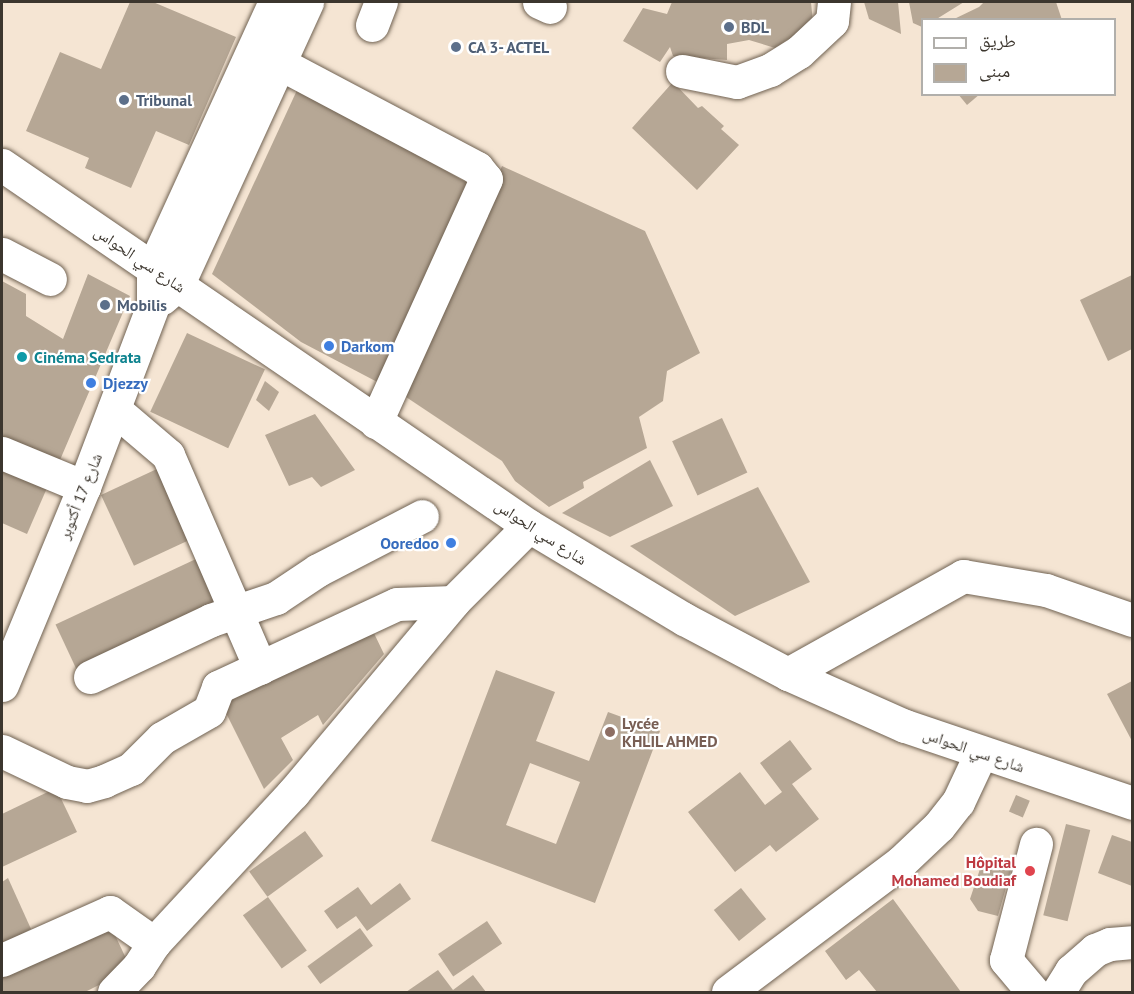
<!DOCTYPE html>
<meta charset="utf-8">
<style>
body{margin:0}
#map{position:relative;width:1134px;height:994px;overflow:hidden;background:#f5e5d3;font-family:"PT Sans","Noto Naskh Arabic",sans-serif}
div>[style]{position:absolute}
.building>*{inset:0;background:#b6a795;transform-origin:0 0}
.roads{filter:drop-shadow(0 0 2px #706252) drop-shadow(0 0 2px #706252)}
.minor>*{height:33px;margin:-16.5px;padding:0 16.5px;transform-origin:16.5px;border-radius:16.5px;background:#fff}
.dots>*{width:16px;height:16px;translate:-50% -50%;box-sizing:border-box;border:3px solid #fff;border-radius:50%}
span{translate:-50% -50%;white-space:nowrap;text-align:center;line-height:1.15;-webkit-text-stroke:4.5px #fff;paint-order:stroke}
.service-label{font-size:16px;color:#4e5e75;font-weight:700}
.left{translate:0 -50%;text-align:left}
.street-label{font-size:16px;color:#3c362e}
.shop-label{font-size:16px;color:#366cbe;font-weight:700}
.right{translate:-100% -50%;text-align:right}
.culture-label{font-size:16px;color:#0d838f;font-weight:700}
.education-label{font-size:16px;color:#785e54;font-weight:700}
.health-label{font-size:16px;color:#be3a42;font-weight:700}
.frame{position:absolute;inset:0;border:3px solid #3c362e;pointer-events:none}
.legend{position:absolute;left:921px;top:18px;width:195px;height:78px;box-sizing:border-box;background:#fff;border:2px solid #b1afab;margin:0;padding:8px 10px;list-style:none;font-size:18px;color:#3c362e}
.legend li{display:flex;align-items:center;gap:12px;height:30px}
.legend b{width:30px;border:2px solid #b1afab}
</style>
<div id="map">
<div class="building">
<div style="clip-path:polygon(130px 2px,153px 2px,236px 37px,189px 145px,156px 131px,131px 188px,85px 168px,89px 158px,26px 131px,60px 52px,101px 69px)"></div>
<div style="clip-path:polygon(672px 2px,811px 2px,813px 23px,775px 48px,749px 40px,727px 44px,727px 60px,673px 56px,670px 47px,660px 62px,623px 41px,643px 8px,667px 14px)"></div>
<div style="clip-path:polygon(864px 2px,898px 2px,901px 34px,869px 19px)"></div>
<div style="clip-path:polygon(909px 2px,964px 2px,935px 20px,922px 20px,922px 27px,913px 23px)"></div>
<div style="clip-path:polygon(984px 2px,1056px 2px,1062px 20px,952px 20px,979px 7px)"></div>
<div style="clip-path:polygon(673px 82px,698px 108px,702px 106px,724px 126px,721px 129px,739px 145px,697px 190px,632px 128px)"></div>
<div style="clip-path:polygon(298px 88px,473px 186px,383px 385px,301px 342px,212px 274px)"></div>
<div style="clip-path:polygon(958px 94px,980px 94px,967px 105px)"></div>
<div style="clip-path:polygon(502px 166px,645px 231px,700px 353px,667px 371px,663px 401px,639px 417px,647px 448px,583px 482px,584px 488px,549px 507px,515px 481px,502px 461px,403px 395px)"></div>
<div style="clip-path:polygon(88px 274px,130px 296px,57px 467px,2px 441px,2px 281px,26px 294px,26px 316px,63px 339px)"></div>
<div style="clip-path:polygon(1132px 275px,1132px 349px,1108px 361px,1080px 300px)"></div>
<div style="left:187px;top:333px;width:86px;height:87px;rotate:25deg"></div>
<div style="clip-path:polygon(265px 381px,279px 392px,269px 411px,256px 400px)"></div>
<div style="clip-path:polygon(315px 414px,355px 470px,321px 487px,312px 477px,289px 486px,265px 435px)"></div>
<div style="left:722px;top:418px;width:60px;height:55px;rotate:65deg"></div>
<div style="clip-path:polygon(2px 460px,50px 481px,27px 534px,2px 523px)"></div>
<div style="clip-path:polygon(650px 460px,673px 506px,610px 537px,562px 513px)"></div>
<div style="left:159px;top:468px;width:78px;height:64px;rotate:65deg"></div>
<div style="clip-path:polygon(758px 487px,810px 582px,735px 616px,630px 546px)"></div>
<div style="left:196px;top:559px;width:55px;height:155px;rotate:65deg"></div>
<div style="clip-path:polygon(370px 625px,384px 654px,323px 725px,318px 715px,281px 738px,293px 760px,264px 789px,221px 703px)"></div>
<div style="clip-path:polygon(evenodd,496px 670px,555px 692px,536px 741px,589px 761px,608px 712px,660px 731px,595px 903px,431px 841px,496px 670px,530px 763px,580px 782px,556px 844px,506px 825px,530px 763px)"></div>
<div style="clip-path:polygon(1132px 681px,1132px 741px,1107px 694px)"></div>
<div style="clip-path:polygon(790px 740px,812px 769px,792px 784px,819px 819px,776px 852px,770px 845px,735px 872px,688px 812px,740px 772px,765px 805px,782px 792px,760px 763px)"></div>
<div style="clip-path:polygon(56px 788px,77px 832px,2px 867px,2px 814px)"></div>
<div style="left:1016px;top:795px;width:15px;height:18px;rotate:23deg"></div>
<div style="left:1066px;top:824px;width:25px;height:94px;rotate:14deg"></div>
<div style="left:305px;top:831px;width:31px;height:69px;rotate:54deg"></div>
<div style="clip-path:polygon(1112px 835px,1132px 842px,1132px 886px,1098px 873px)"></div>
<div style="clip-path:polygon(982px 863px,1012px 866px,998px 916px,978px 911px,970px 899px)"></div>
<div style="clip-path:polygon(8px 878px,31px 929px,2px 945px,2px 882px)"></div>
<div style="clip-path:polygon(400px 883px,411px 899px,367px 931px,356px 916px,337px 929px,324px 911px,358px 887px,371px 905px)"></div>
<div style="left:741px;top:888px;width:40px;height:35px;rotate:51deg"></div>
<div style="left:268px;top:897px;width:66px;height:31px;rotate:54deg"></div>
<div style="clip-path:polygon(893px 899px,961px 992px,877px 992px,859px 970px,846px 980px,825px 951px)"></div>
<div style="clip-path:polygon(106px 916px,131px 969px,85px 992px,2px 992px,2px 971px)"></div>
<div style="left:487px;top:921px;width:27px;height:59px;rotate:56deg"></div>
<div style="left:360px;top:928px;width:22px;height:65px;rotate:54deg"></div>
<div style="clip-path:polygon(438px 970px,453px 990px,473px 975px,486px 992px,406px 992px)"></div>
</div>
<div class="roads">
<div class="minor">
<div style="left:539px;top:2px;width:12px;rotate:24deg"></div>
<div style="left:372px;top:25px;width:25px;rotate:-69deg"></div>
<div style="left:279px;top:63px;width:224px;rotate:27.9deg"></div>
<div style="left:477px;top:168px;width:14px;rotate:51deg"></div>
<div style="left:486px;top:179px;width:267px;rotate:114.4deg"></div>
<div style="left:682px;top:71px;width:56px;rotate:11.3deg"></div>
<div style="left:737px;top:82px;width:35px;rotate:-20deg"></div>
<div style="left:770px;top:70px;width:34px;rotate:-32deg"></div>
<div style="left:799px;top:52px;width:45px;rotate:-43.2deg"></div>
<div style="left:832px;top:21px;width:19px;rotate:-84deg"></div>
<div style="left:2px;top:165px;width:639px;rotate:34.41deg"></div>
<div style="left:529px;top:526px;width:181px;rotate:31deg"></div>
<div style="left:684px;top:619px;width:118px;rotate:27.9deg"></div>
<div style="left:788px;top:674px;width:128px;rotate:24deg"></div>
<div style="left:905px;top:726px;width:240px;rotate:18.7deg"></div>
<div style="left:2px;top:254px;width:54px;rotate:27.5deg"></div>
<div style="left:162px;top:298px;width:21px;rotate:-41deg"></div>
<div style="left:178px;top:284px;width:310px;rotate:-65.4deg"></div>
<div style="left:114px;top:409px;width:71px;rotate:40.4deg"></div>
<div style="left:168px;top:455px;width:232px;rotate:66.6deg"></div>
<div style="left:2px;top:453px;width:89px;rotate:22.5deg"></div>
<div style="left:788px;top:674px;width:201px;rotate:-29.2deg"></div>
<div style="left:963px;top:576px;width:84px;rotate:9.6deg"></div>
<div style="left:1046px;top:590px;width:91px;rotate:19.2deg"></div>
<div style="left:90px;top:677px;width:134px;rotate:-25.2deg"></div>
<div style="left:211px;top:620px;width:69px;rotate:-18.7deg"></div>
<div style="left:276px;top:598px;width:50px;rotate:-33.7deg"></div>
<div style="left:318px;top:570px;width:117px;rotate:-27.4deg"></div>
<div style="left:2px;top:685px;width:214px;rotate:-67.5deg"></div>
<div style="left:84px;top:487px;width:195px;rotate:-69.2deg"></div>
<div style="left:153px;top:305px;width:37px;rotate:-90deg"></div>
<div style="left:153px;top:268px;width:293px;rotate:-65.4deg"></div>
<div style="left:2px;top:751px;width:72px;rotate:25.5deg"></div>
<div style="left:67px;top:782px;width:20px;rotate:11deg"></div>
<div style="left:87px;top:786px;width:18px;rotate:-16deg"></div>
<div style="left:104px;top:781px;width:30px;rotate:-24deg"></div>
<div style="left:131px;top:769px;width:44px;rotate:-45deg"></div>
<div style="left:162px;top:738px;width:54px;rotate:-29.9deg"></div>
<div style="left:209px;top:711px;width:26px;rotate:-69deg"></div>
<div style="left:218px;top:687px;width:197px;rotate:-24.9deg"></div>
<div style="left:397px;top:604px;width:56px;rotate:-2deg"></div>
<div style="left:2px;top:960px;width:118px;rotate:-24deg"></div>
<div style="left:110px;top:912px;width:54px;rotate:35.2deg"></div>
<div style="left:114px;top:992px;width:36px;rotate:-46deg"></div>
<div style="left:139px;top:966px;width:27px;rotate:-57deg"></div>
<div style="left:154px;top:943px;width:205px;rotate:-47.2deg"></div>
<div style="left:293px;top:793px;width:249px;rotate:-50deg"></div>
<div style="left:453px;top:602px;width:107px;rotate:-45deg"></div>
<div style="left:728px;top:992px;width:216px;rotate:-36.9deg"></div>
<div style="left:901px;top:862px;width:52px;rotate:-43.5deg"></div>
<div style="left:939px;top:826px;width:31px;rotate:-52deg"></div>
<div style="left:958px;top:802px;width:54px;rotate:-64.9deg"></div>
<div style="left:1033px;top:992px;width:42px;rotate:-130.2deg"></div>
<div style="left:1006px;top:960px;width:120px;rotate:-75.5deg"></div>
<div style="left:1058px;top:992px;width:25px;rotate:-58deg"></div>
<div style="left:1071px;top:971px;width:32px;rotate:-41deg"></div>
<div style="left:1095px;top:950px;width:16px;rotate:-22deg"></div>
<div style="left:1110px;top:944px;width:22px;rotate:-5deg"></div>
</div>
</div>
<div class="dots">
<div style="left:729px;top:27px;background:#5c6f8a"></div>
<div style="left:456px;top:47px;background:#5c6f8a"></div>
<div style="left:124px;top:100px;background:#5c6f8a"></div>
<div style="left:105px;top:305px;background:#5c6f8a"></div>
<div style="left:329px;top:346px;background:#3f7fe0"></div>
<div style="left:22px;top:357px;background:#0f9aa8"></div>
<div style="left:91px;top:383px;background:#3f7fe0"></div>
<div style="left:451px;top:543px;background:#3f7fe0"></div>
<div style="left:610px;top:732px;background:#8d6e63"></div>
<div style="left:1030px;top:871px;background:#e0444e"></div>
</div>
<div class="service-label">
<span class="left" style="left:741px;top:27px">BDL</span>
<span class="left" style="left:468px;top:47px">CA 3- ACTEL</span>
<span class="left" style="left:136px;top:100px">Tribunal</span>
<span class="left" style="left:117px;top:305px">Mobilis</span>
</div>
<div class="street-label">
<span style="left:140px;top:259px;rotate:34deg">شارع سي الحواس</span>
<span style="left:80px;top:496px;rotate:-68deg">شارع 17 أكتوبر</span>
<span style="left:541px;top:532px;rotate:33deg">شارع سي الحواس</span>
<span style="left:974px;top:750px;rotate:19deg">شارع سي الحواس</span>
</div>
<div class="shop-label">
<span class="left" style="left:341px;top:346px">Darkom</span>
<span class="left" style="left:103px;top:383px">Djezzy</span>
<span class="right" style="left:439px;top:543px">Ooredoo</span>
</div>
<div class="culture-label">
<span class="left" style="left:34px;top:357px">Cinéma Sedrata</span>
</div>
<div class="education-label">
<span class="left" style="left:622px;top:732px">Lycée<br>KHLIL AHMED</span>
</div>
<div class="health-label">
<span class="right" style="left:1016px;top:871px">Hôpital<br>Mohamed Boudiaf</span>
</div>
<div class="frame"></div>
<ul class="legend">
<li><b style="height:8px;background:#fff"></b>طريق</li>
<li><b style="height:16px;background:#b6a795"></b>مبنى</li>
</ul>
</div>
